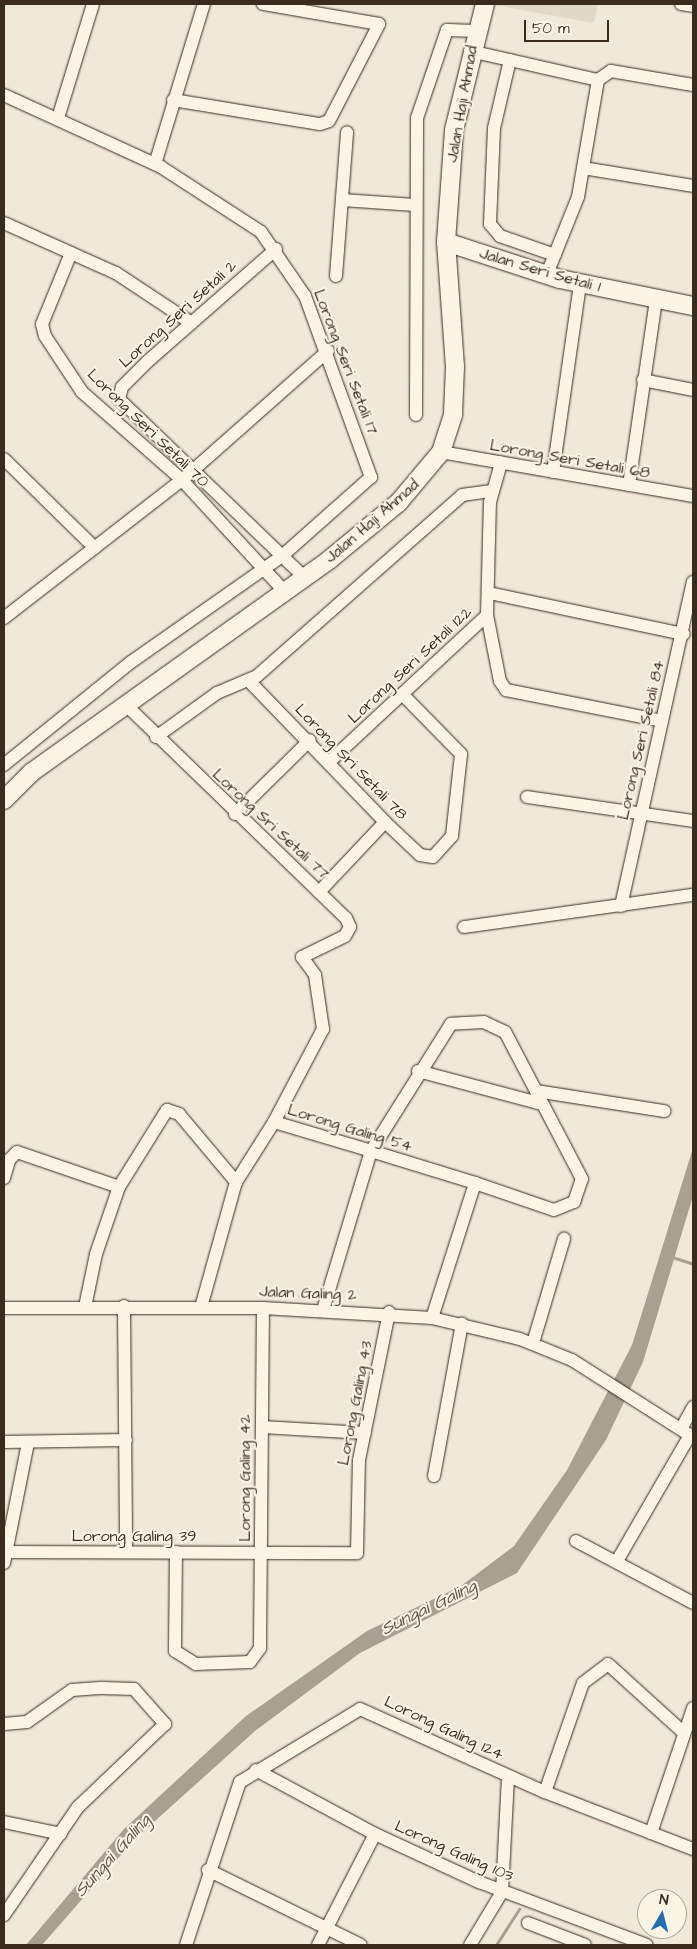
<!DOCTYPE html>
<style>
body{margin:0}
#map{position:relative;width:697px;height:1949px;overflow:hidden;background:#f0e9d9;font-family:"Architects Daughter",sans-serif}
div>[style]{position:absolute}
.built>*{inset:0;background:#e1d9c9}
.water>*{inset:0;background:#aaa091}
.stream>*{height:3px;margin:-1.5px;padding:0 1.5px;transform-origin:1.5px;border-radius:1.5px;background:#aaa091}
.roads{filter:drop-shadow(0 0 1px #3b2a1e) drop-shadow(0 0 1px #3b2a1e)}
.street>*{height:12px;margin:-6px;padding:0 6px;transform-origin:6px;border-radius:6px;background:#fcf5e5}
.secondary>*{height:18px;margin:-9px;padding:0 9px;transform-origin:9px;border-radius:9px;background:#fcf5e5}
span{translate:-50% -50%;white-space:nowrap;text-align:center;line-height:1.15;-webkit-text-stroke:4px #fcf5e5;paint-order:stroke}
.street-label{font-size:16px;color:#3b2a1e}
.water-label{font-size:18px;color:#625346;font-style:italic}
.frame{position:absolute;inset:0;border:5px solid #3b2a1e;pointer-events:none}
.north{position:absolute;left:637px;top:1889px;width:50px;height:50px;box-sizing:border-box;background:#fcf5e5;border:1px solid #afa495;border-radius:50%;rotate:8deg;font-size:14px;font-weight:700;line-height:20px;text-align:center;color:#3b2a1e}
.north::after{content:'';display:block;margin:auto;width:18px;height:22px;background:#1f6fb2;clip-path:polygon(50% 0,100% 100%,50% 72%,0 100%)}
.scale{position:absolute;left:524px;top:20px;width:85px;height:22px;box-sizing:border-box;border:2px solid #3b2a1e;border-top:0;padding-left:6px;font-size:15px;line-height:18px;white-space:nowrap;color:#3b2a1e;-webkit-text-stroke:4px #fcf5e5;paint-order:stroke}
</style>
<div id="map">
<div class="built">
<div style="clip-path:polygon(489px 4px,598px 4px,594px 23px)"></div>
</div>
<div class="water">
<div style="clip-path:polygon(693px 1148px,693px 1196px,643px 1362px,606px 1440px,517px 1573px,360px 1653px,255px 1731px,135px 1839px,42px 1945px,26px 1945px,124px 1829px,246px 1716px,367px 1631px,461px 1586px,514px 1546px,567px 1470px,632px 1345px)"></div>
</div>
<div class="stream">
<div style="left:672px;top:1257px;width:22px;rotate:18deg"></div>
<div style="left:496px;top:1945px;width:43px;rotate:-57.4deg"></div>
</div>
<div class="roads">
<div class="street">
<div style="left:681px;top:4px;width:12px;rotate:9deg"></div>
<div style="left:470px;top:51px;width:131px;rotate:12.8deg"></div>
<div style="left:598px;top:80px;width:16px;rotate:-35deg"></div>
<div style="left:611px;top:71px;width:83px;rotate:9.7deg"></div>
<div style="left:510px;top:60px;width:70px;rotate:103.2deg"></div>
<div style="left:494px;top:128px;width:96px;rotate:92.4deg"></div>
<div style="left:490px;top:224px;width:16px;rotate:50deg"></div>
<div style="left:500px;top:236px;width:58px;rotate:19.1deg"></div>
<div style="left:4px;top:95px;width:173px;rotate:24.6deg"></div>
<div style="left:161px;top:167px;width:119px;rotate:33deg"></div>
<div style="left:261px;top:232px;width:78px;rotate:55.5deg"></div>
<div style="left:305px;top:296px;width:193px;rotate:70deg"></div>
<div style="left:371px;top:477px;width:119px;rotate:138.4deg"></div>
<div style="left:282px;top:556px;width:184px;rotate:144.9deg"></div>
<div style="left:131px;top:662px;width:164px;rotate:141deg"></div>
<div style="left:173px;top:100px;width:149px;rotate:9.3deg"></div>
<div style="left:320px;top:124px;width:9px;rotate:-18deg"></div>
<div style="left:329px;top:121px;width:109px;rotate:-62.7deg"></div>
<div style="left:379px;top:24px;width:118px;rotate:-170.2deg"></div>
<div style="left:58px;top:118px;width:119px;rotate:-72.9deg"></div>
<div style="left:155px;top:164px;width:167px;rotate:-73deg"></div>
<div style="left:583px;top:168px;width:111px;rotate:9.3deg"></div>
<div style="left:342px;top:200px;width:73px;rotate:3.9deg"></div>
<div style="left:4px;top:223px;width:123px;rotate:24.1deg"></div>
<div style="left:116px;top:273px;width:89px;rotate:33.5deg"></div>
<div style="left:276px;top:249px;width:171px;rotate:138.8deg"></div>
<div style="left:147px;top:362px;width:35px;rotate:135deg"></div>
<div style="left:122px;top:387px;width:12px;rotate:104deg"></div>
<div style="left:119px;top:399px;width:258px;rotate:43.9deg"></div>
<div style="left:71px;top:253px;width:77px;rotate:112.2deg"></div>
<div style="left:42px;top:324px;width:12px;rotate:76deg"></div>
<div style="left:45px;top:336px;width:67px;rotate:56.5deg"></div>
<div style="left:82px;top:392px;width:133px;rotate:41.3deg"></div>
<div style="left:182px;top:480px;width:152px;rotate:47.4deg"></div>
<div style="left:547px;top:274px;width:83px;rotate:-68.1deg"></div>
<div style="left:578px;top:197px;width:119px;rotate:-80.3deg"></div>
<div style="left:336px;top:276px;width:144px;rotate:-85.6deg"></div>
<div style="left:643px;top:380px;width:51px;rotate:11.3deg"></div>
<div style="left:416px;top:415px;width:297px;rotate:-89.8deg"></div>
<div style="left:417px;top:118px;width:93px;rotate:-71.2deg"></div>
<div style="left:447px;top:30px;width:29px;rotate:2deg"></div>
<div style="left:441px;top:452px;width:256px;rotate:9.9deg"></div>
<div style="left:4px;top:459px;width:127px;rotate:44.4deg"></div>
<div style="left:553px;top:472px;width:190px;rotate:-81.8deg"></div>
<div style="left:629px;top:485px;width:188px;rotate:-81.7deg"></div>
<div style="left:489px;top:593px;width:199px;rotate:11.9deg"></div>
<div style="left:487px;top:615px;width:67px;rotate:78.9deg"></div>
<div style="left:500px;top:681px;width:11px;rotate:56deg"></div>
<div style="left:506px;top:690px;width:159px;rotate:11.2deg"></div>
<div style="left:4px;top:618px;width:225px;rotate:-37.8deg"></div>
<div style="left:182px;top:480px;width:195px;rotate:-41.5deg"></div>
<div style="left:249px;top:681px;width:196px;rotate:46deg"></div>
<div style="left:385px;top:822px;width:48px;rotate:43.3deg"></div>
<div style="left:420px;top:855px;width:13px;rotate:9deg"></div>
<div style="left:433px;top:857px;width:28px;rotate:-48deg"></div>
<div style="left:452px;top:836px;width:82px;rotate:-83.7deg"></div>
<div style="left:461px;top:754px;width:83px;rotate:-134.5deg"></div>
<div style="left:126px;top:705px;width:306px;rotate:44.1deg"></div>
<div style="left:346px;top:918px;width:10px;rotate:66deg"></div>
<div style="left:350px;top:927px;width:10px;rotate:119deg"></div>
<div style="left:345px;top:936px;width:48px;rotate:154deg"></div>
<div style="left:302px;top:957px;width:22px;rotate:54deg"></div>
<div style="left:315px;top:975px;width:55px;rotate:81.6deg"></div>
<div style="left:323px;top:1029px;width:105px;rotate:117.8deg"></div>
<div style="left:274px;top:1122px;width:71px;rotate:122.3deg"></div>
<div style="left:236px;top:1182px;width:130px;rotate:105.6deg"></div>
<div style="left:156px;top:737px;width:75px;rotate:-35.8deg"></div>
<div style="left:217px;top:693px;width:43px;rotate:-23deg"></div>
<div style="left:257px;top:676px;width:273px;rotate:-41.4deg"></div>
<div style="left:462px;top:495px;width:30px;rotate:-8deg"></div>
<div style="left:330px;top:761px;width:214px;rotate:-42.9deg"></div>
<div style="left:487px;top:615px;width:113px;rotate:-88.5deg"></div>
<div style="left:490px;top:502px;width:41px;rotate:-74.2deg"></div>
<div style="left:527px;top:797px;width:168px;rotate:8.2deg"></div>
<div style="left:235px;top:814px;width:105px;rotate:-44.6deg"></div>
<div style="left:319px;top:892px;width:96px;rotate:-46.7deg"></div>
<div style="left:621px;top:906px;width:332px;rotate:-77.5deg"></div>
<div style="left:464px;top:927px;width:231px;rotate:-8deg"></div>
<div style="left:418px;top:1071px;width:128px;rotate:14.9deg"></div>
<div style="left:536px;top:1091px;width:130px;rotate:8.9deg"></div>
<div style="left:274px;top:1122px;width:101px;rotate:16.6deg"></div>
<div style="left:371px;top:1151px;width:109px;rotate:17.1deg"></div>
<div style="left:475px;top:1183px;width:83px;rotate:18.9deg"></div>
<div style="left:554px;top:1210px;width:22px;rotate:-22deg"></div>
<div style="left:574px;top:1202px;width:24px;rotate:-71deg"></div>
<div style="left:582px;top:1179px;width:166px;rotate:-117.6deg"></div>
<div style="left:505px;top:1032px;width:23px;rotate:-155deg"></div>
<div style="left:484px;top:1022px;width:33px;rotate:177deg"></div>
<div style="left:451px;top:1024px;width:150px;rotate:122.2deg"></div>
<div style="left:371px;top:1151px;width:166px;rotate:106.8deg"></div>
<div style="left:4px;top:1178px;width:19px;rotate:-74deg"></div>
<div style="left:9px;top:1160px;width:11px;rotate:-45deg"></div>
<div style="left:17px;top:1152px;width:108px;rotate:18.9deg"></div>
<div style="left:124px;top:1306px;width:246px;rotate:89.5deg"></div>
<div style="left:85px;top:1307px;width:54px;rotate:-78.3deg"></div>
<div style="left:96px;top:1254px;width:71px;rotate:-71.1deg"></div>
<div style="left:119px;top:1187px;width:91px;rotate:-58.1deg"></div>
<div style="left:167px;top:1110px;width:13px;rotate:18deg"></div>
<div style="left:179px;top:1114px;width:89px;rotate:50deg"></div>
<div style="left:4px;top:1308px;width:259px"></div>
<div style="left:263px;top:1308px;width:169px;rotate:3.4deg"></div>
<div style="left:432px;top:1318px;width:90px;rotate:13.4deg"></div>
<div style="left:520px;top:1339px;width:56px;rotate:22deg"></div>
<div style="left:572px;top:1360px;width:143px;rotate:32.5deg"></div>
<div style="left:432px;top:1318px;width:142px;rotate:-72.3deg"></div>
<div style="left:533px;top:1343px;width:109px;rotate:-73.4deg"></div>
<div style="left:262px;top:1427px;width:103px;rotate:3.3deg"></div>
<div style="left:681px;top:1429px;width:25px;rotate:-61deg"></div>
<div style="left:4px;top:1442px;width:122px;rotate:-0.9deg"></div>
<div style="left:434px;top:1476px;width:155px;rotate:-79.6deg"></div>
<div style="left:576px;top:1541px;width:132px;rotate:27.9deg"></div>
<div style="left:7px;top:1552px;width:350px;rotate:0.2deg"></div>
<div style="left:357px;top:1553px;width:93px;rotate:-88.8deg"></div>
<div style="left:359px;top:1460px;width:151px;rotate:-78.5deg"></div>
<div style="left:176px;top:1552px;width:99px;rotate:90.6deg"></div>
<div style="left:175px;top:1651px;width:25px;rotate:32deg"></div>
<div style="left:196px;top:1664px;width:54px;rotate:-2.1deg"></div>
<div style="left:250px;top:1662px;width:17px;rotate:-54deg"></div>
<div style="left:260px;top:1648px;width:340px;rotate:-89.5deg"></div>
<div style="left:617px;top:1561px;width:146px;rotate:-59.9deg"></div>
<div style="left:4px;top:1563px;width:122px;rotate:-78.7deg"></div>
<div style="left:4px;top:1724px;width:23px;rotate:-5deg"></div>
<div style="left:27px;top:1722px;width:55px;rotate:-35.4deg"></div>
<div style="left:72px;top:1690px;width:31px;rotate:-4deg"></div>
<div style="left:103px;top:1688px;width:31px;rotate:2deg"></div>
<div style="left:134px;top:1689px;width:47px;rotate:48.5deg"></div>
<div style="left:165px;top:1724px;width:120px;rotate:136.3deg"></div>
<div style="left:78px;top:1807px;width:131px;rotate:124.4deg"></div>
<div style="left:256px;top:1770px;width:135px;rotate:28.3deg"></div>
<div style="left:375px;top:1834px;width:115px;rotate:24.8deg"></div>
<div style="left:479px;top:1882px;width:179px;rotate:20.6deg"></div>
<div style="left:545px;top:1792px;width:115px;rotate:-70.8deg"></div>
<div style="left:583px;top:1683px;width:31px;rotate:-37deg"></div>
<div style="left:608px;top:1664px;width:103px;rotate:42.2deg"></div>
<div style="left:4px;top:1822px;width:58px;rotate:11.9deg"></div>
<div style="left:651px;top:1833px;width:132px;rotate:-71.4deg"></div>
<div style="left:208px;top:1870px;width:170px;rotate:26.1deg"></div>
<div style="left:528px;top:1923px;width:61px;rotate:21.1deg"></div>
<div style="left:186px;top:1945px;width:172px;rotate:-71.7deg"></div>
<div style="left:240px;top:1782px;width:140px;rotate:-31.3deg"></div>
<div style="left:360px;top:1709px;width:203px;rotate:24.2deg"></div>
<div style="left:545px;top:1792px;width:159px;rotate:21.1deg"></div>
<div style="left:318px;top:1945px;width:125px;rotate:-62.8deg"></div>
<div style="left:470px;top:1945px;width:62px;rotate:-58.9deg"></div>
<div style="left:502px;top:1892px;width:116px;rotate:-87deg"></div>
</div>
<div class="secondary">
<div style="left:446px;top:242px;width:120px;rotate:18deg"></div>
<div style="left:560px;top:279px;width:136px;rotate:11.5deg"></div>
<div style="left:4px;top:800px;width:40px;rotate:-45deg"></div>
<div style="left:32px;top:772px;width:365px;rotate:-35.5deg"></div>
<div style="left:329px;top:560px;width:91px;rotate:-39.6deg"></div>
<div style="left:399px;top:502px;width:65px;rotate:-50deg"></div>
<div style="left:441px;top:452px;width:40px;rotate:-72deg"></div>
<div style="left:453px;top:414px;width:47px;rotate:-87.6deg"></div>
<div style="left:455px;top:367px;width:125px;rotate:-94.1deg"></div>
<div style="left:446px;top:242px;width:112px;rotate:-85.9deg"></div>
<div style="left:454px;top:130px;width:130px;rotate:-76.2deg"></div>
</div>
</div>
<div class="street-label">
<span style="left:462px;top:104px;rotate:-80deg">Jalan Haji Ahmad</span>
<span style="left:540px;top:270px;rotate:16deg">Jalan Seri Setali 1</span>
<span style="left:178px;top:314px;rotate:-42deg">Lorong Seri Setali 2</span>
<span style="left:346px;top:362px;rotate:69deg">Lorong Seri Setali 17</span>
<span style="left:148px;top:428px;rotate:44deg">Lorong Seri Setali 70</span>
<span style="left:570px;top:459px;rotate:10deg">Lorong Seri Setali 68</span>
<span style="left:372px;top:521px;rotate:-41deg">Jalan Haji Ahmad</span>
<span style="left:410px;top:665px;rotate:-43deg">Lorong Seri Setali 122</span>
<span style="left:641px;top:740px;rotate:-77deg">Lorong Seri Setali 84</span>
<span style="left:351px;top:762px;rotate:46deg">Lorong Sri Setali 78</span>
<span style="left:271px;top:824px;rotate:43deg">Lorong Sri Setali 77</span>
<span style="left:350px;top:1128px;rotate:17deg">Lorong Galing 54</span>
<span style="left:308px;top:1293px;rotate:2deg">Jalan Galing 2</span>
<span style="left:355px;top:1403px;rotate:-79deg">Lorong Galing 43</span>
<span style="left:245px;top:1478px;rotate:-90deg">Lorong Galing 42</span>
<span style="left:134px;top:1536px">Lorong Galing 39</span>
<span style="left:444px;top:1728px;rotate:25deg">Lorong Galing 124</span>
<span style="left:454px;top:1851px;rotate:24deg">Lorong Galing 103</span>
</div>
<div class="water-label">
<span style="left:429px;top:1608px;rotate:-26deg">Sungai Galing</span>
<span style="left:113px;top:1856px;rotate:-48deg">Sungai Galing</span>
</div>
<div class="frame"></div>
<div class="north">N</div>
<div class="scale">50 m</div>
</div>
